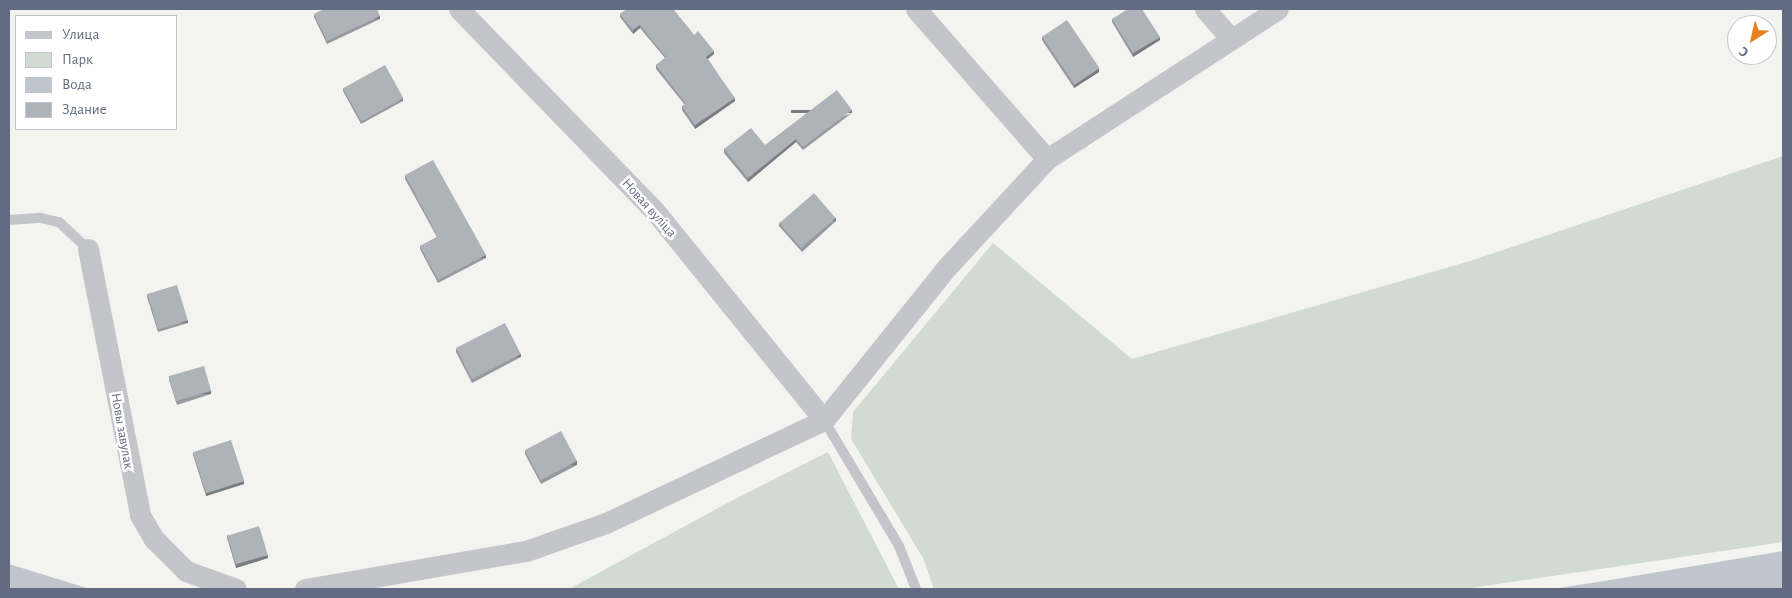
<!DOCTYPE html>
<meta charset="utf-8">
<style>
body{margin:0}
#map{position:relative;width:1792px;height:598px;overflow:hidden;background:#f3f4ef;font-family:"Alegreya Sans",sans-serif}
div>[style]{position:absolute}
.green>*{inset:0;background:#d2dbd1}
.water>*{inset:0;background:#bfc6ce}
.lane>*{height:10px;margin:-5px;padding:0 5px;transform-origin:5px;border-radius:5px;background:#c4c5ca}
.street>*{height:21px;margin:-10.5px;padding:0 10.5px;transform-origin:10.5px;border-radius:10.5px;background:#c4c5ca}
.wall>*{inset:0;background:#96999f}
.shaded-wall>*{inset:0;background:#7a7d82;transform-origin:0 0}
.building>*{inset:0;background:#aeb2b9;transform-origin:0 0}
span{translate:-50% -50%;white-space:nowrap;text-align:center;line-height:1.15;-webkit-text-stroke:5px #fff;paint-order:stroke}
.street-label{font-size:14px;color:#626b81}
.frame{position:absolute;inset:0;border:10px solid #626b81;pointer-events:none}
.legend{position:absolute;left:15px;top:15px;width:162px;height:115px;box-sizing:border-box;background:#fff;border:1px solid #c0c4cd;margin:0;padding:6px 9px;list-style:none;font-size:15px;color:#626b81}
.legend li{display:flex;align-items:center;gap:10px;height:25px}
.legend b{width:25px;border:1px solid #c0c4cd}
.north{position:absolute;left:1727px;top:15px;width:50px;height:50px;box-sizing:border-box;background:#fff;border:1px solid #c0c4cd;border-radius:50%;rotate:215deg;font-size:14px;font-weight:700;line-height:20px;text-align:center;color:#626b81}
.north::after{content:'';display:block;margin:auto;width:18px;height:22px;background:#e6801e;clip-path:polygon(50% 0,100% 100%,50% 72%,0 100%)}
</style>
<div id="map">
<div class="green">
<div style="clip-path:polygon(1783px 156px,1783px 542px,1464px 589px,934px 589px,923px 558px,851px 439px,853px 412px,993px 243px,1132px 359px,1470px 261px)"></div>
<div style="clip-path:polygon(828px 452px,899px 589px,569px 589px,733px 500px)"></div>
</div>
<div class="water">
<div style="clip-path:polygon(1783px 551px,1783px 589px,1552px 589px,1604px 581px)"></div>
<div style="clip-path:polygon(9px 564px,90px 589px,91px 589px,9px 589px)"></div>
</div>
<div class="lane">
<div style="left:9px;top:220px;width:32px;rotate:-4deg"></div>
<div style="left:41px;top:218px;width:18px;rotate:13deg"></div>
<div style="left:59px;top:222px;width:40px;rotate:43deg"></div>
<div style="left:824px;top:420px;width:147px;rotate:59.2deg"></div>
<div style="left:899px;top:546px;width:46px;rotate:68.4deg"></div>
</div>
<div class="street">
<div style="left:459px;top:9px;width:280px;rotate:45.9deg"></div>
<div style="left:654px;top:210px;width:270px;rotate:51deg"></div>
<div style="left:916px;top:9px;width:199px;rotate:48.9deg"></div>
<div style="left:1205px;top:9px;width:38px;rotate:49deg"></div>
<div style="left:88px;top:249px;width:271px;rotate:78.9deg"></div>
<div style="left:140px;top:515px;width:28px;rotate:60deg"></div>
<div style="left:154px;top:539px;width:45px;rotate:45deg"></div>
<div style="left:186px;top:571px;width:53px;rotate:19.8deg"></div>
<div style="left:305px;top:589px;width:224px;rotate:-9.8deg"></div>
<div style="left:526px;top:551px;width:85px;rotate:-19.3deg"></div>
<div style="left:606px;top:523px;width:241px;rotate:-25.3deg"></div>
<div style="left:824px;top:420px;width:196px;rotate:-51.2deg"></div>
<div style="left:947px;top:267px;width:147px;rotate:-47.2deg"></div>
<div style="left:1047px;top:159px;width:275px;rotate:-33deg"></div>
</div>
<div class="wall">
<div style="clip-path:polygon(625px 9px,673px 9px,694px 35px,714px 54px,708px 59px,735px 101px,695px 129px,682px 110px,682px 106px,685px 105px,656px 69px,656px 65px,665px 58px,640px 28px,633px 34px,620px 17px,620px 14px,626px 10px)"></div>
<div style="clip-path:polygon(314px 14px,380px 19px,327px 44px,314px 17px)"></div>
<div style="clip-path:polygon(1112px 19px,1160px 40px,1133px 57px,1112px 22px)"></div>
<div style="clip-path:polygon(1042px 36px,1099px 72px,1074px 88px,1042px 40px)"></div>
<div style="clip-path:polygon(343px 88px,403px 101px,361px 124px,343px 91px)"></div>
<div style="clip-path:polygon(852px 113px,803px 150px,796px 142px,748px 182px,724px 153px,724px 149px,765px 145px)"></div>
<div style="clip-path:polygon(405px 175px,486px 258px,438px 283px,420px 249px,420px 246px,437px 237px,405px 179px)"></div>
<div style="clip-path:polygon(836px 221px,802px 252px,779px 226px,779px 223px)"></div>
<div style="clip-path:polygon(147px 294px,188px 323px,158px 332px,147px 297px)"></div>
<div style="clip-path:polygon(456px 349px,521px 357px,472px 383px,456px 352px)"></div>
<div style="clip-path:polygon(169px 377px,211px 394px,177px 405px,169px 380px)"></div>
<div style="clip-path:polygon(525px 450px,577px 465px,541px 484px,525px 454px)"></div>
<div style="clip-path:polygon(193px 452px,244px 484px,206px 496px,193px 455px)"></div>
<div style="clip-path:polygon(227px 535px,268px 558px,236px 568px,227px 538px)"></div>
</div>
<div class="shaded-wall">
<div style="left:380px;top:16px;width:3px;height:59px;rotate:90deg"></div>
<div style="clip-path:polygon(640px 25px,640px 28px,633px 34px,633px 30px)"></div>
<div style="clip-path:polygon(1160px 37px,1160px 40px,1133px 57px,1133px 53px)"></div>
<div style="clip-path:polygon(714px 51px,714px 54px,706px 60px,706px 57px)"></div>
<div style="clip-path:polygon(1099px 68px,1099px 72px,1074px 88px,1074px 85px)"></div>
<div style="left:403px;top:98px;width:3px;height:48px;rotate:90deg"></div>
<div style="clip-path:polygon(735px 98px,735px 101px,695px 129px,695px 125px)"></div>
<div style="left:852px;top:110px;width:3px;height:61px;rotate:90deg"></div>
<div style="clip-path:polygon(796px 139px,796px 142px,748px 182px,748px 178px)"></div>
<div style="left:836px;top:218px;width:3px;height:46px;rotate:90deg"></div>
<div style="left:486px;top:255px;width:3px;height:54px;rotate:90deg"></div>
<div style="left:188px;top:320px;width:3px;height:31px;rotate:90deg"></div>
<div style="left:521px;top:354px;width:3px;height:55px;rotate:90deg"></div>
<div style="left:211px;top:391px;width:3px;height:36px;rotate:90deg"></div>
<div style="left:577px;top:461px;width:4px;height:41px;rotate:90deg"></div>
<div style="clip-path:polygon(244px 481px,244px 484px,206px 496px,206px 492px)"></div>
<div style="clip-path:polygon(268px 555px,268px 558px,236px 568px,236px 564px)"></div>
</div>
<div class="building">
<div style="clip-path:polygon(324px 9px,377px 9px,380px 16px,327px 41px,314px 14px)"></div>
<div style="clip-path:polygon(627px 9px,673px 9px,694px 35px,698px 31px,714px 51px,706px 57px,735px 98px,695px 125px,682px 106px,686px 104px,656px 65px,666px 57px,640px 25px,633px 30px,620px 14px)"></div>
<div style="clip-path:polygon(1128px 9px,1142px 9px,1160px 37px,1133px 53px,1112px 19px)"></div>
<div style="left:1067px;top:20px;width:58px;height:30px;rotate:56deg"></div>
<div style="left:385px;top:65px;width:38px;height:48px;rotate:61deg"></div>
<div style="clip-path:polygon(837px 90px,852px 110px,803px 147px,796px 139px,748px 178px,724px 149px,751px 128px,765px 145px)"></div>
<div style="clip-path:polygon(433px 160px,486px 255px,438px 280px,420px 246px,438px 237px,405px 175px)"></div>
<div style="left:814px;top:193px;width:33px;height:46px;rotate:49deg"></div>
<div style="left:177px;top:285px;width:37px;height:31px;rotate:73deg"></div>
<div style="left:505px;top:323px;width:35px;height:55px;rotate:63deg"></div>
<div style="left:204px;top:366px;width:26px;height:37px;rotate:74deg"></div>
<div style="left:561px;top:431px;width:34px;height:41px;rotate:62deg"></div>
<div style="left:231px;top:440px;width:43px;height:40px;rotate:72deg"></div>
<div style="left:259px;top:526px;width:30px;height:33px;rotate:73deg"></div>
</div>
<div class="street-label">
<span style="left:649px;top:208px;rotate:48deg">Новая вуліца</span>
<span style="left:122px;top:431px;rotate:80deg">Новы завулак</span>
</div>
<div class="frame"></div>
<ul class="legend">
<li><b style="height:6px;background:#c4c5ca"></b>Улица</li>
<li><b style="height:14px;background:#d2dbd1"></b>Парк</li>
<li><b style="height:14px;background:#bfc6ce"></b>Вода</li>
<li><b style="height:14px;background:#aeb2b9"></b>Здание</li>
</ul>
<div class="north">С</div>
</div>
